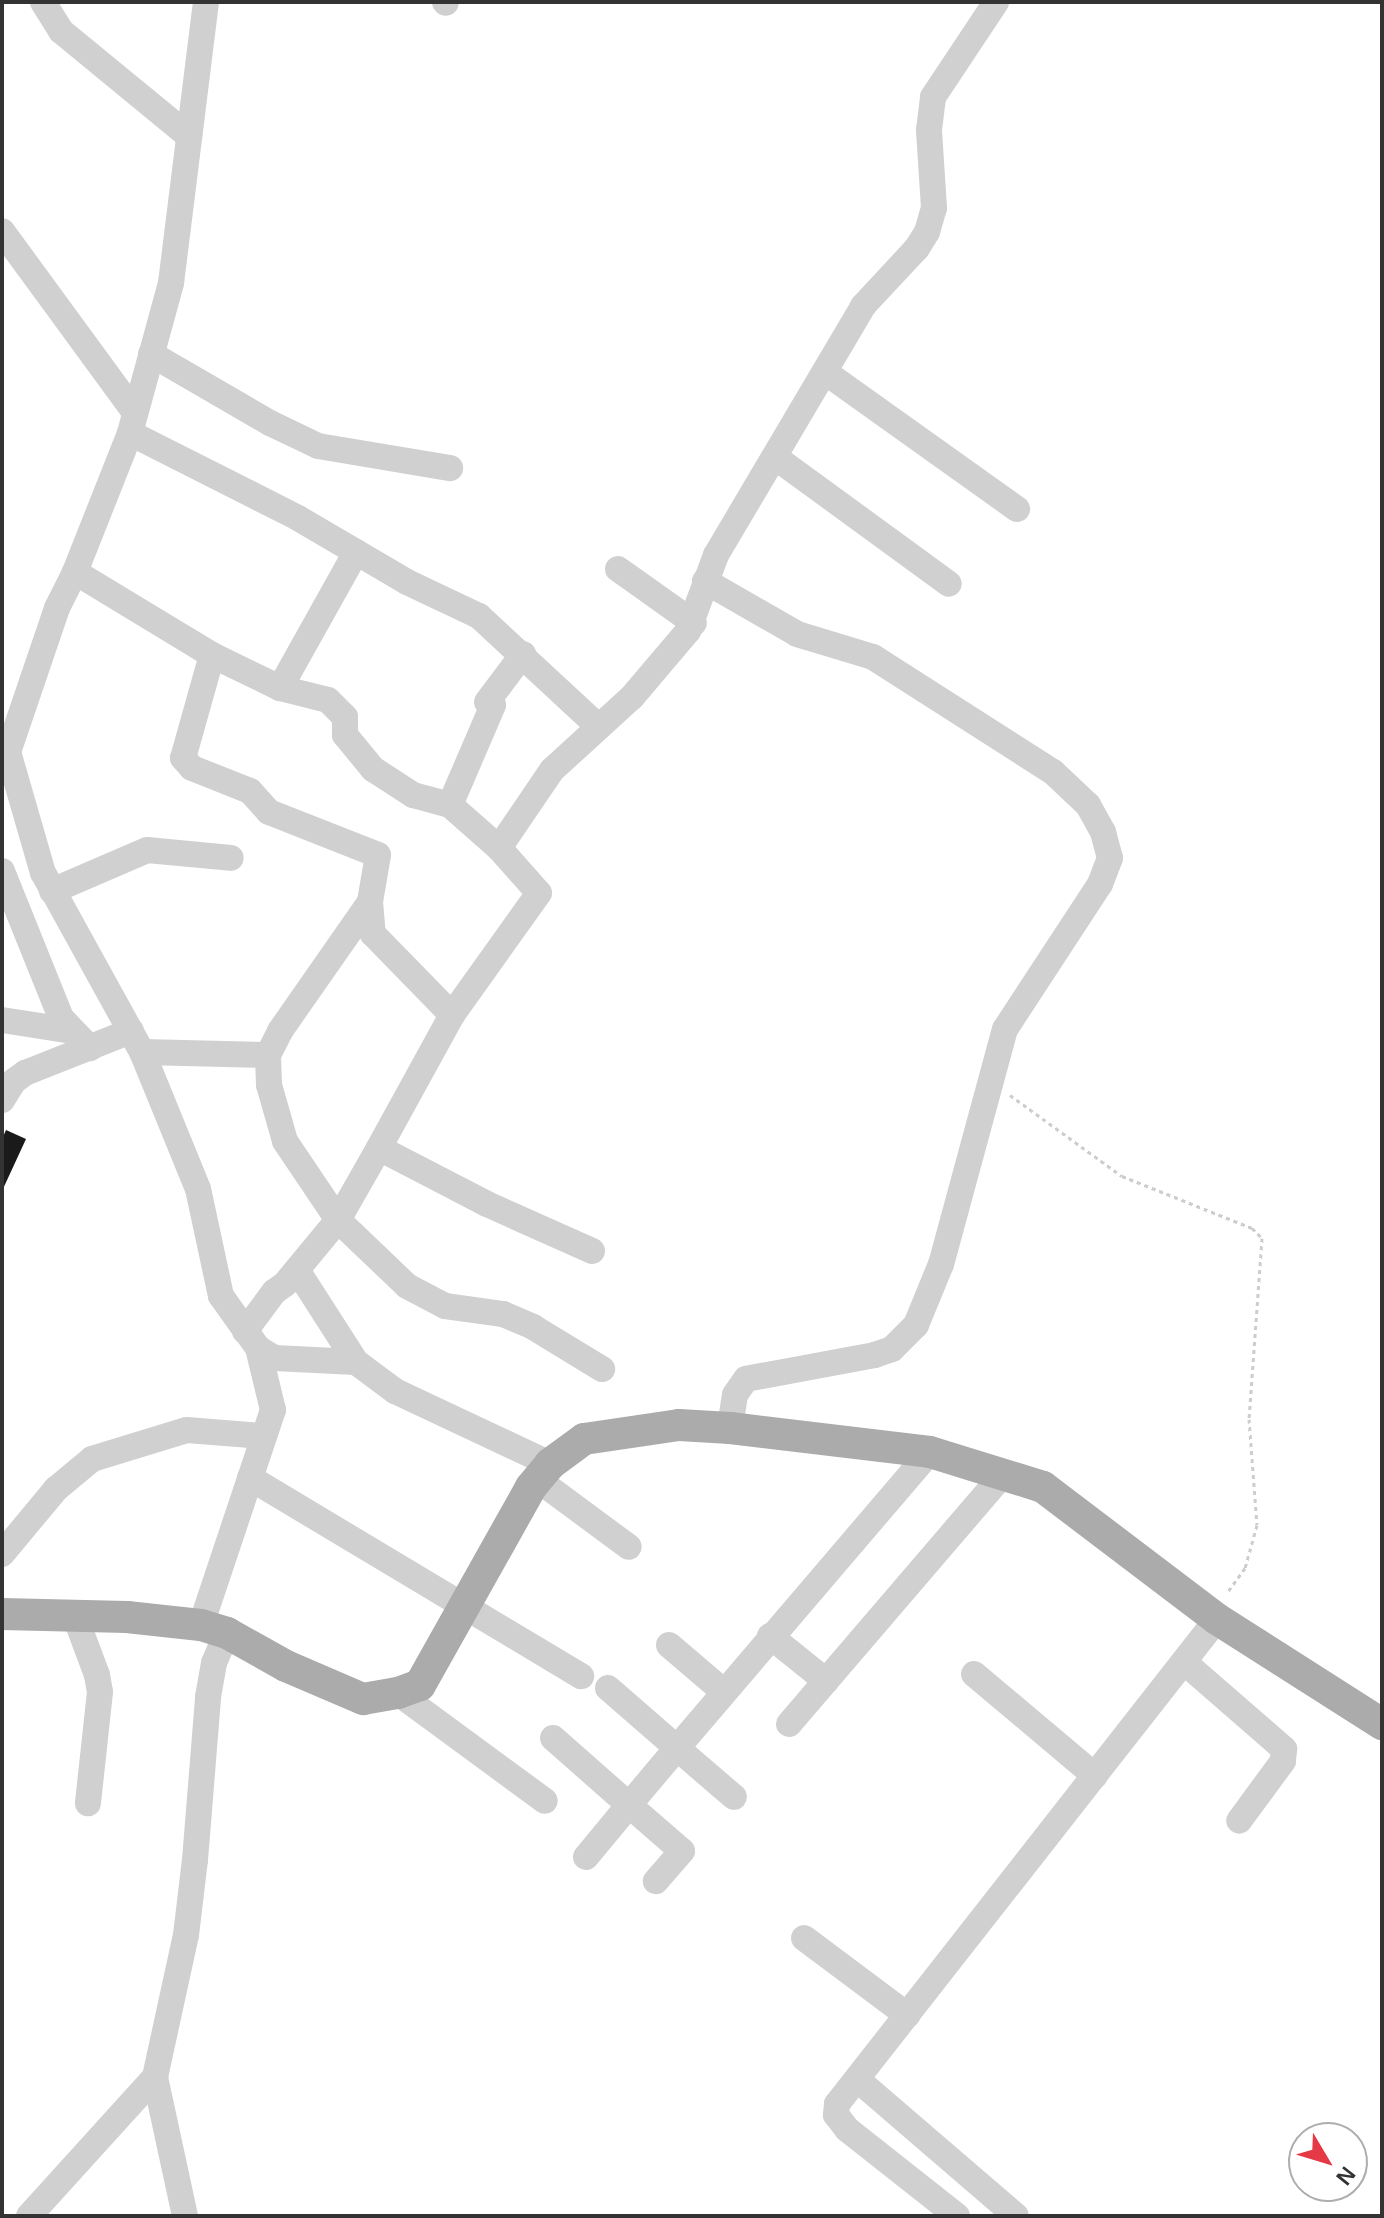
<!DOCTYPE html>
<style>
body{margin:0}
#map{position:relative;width:1384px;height:2218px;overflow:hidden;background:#fff;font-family:Helvetica,sans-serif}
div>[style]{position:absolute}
.building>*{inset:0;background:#1a1a1a}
.path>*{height:3px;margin-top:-1.5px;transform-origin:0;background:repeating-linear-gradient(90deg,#cdcdcd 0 4px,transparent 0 8px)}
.minor>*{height:26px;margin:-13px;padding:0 13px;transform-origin:13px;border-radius:13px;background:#d0d0d0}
.major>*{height:32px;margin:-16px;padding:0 16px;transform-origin:16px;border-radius:16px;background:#ababab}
span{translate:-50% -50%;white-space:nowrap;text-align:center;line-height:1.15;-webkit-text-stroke:8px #fff;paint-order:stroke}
.frame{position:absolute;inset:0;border:4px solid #333;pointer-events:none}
.north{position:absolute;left:1288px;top:2122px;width:80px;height:80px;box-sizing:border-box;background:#fff;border:2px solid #adadad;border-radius:50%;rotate:128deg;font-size:22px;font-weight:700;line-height:32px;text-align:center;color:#333}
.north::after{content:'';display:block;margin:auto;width:28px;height:36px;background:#e63946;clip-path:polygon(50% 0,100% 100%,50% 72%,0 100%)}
</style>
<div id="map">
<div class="building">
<div style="clip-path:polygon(6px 1130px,26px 1139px,2px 1191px,2px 1139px)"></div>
</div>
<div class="path">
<div style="left:1010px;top:1095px;width:138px;rotate:35.9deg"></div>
<div style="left:1122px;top:1176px;width:140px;rotate:21.8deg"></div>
<div style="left:1252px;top:1228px;width:14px;rotate:45deg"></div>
<div style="left:1262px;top:1238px;width:181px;rotate:94.1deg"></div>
<div style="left:1249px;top:1419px;width:106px;rotate:85.7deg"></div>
<div style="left:1257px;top:1525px;width:45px;rotate:105.6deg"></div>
<div style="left:1245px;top:1568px;width:32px;rotate:126deg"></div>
</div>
<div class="minor">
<div style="left:43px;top:2px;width:34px;rotate:58deg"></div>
<div style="left:61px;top:31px;width:166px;rotate:39.4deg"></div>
<div style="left:445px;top:2px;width:1px;rotate:45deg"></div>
<div style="left:2px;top:231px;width:225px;rotate:53.8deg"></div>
<div style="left:151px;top:354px;width:138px;rotate:30.1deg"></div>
<div style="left:270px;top:423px;width:53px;rotate:25.6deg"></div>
<div style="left:318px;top:446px;width:134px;rotate:9.5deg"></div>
<div style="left:825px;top:372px;width:236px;rotate:35.5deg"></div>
<div style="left:130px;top:433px;width:188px;rotate:26.8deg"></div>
<div style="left:298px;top:518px;width:126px;rotate:30.4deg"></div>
<div style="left:407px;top:582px;width:80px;rotate:25.3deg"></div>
<div style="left:479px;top:616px;width:163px;rotate:42.8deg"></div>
<div style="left:775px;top:457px;width:215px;rotate:36.1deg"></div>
<div style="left:618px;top:569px;width:93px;rotate:35.4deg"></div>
<div style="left:75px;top:572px;width:160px;rotate:31.2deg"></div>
<div style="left:212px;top:655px;width:76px;rotate:25.9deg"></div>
<div style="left:280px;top:688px;width:49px;rotate:14deg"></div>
<div style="left:328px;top:700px;width:24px;rotate:45deg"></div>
<div style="left:345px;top:717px;width:18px;rotate:90deg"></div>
<div style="left:345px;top:735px;width:44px;rotate:50.5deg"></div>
<div style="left:373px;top:769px;width:48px;rotate:33deg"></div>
<div style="left:413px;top:795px;width:38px;rotate:15deg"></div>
<div style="left:450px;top:805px;width:65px;rotate:41.3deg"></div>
<div style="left:499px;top:848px;width:60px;rotate:48.4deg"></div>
<div style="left:539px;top:893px;width:150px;rotate:125.5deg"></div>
<div style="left:705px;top:581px;width:106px;rotate:29.9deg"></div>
<div style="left:797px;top:634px;width:79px;rotate:16.8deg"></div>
<div style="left:873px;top:657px;width:214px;rotate:32.6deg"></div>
<div style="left:1053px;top:772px;width:48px;rotate:43.3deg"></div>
<div style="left:1088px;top:805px;width:31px;rotate:61deg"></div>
<div style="left:1103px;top:832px;width:27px;rotate:75deg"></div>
<div style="left:1110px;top:858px;width:28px;rotate:111deg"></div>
<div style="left:1100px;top:884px;width:173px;rotate:123.2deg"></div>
<div style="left:1005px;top:1029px;width:244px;rotate:105.2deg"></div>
<div style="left:941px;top:1264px;width:66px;rotate:112.3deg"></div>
<div style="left:916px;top:1325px;width:34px;rotate:135deg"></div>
<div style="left:892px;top:1349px;width:18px;rotate:161deg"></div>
<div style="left:875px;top:1355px;width:131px;rotate:169.5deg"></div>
<div style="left:746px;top:1379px;width:19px;rotate:125deg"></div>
<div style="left:735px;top:1395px;width:33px;rotate:99deg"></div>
<div style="left:212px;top:655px;width:107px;rotate:105.7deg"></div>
<div style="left:183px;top:758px;width:13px;rotate:48deg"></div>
<div style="left:192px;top:768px;width:62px;rotate:21.6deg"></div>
<div style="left:250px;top:791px;width:28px;rotate:48deg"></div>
<div style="left:269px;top:812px;width:117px;rotate:21.5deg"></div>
<div style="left:378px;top:855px;width:48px;rotate:99.7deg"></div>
<div style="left:370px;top:902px;width:32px;rotate:85deg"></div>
<div style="left:373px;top:934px;width:113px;rotate:45.7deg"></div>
<div style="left:452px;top:1015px;width:152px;rotate:118.8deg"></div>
<div style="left:379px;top:1148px;width:122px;rotate:27.4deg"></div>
<div style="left:487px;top:1204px;width:115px;rotate:24.1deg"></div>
<div style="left:280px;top:688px;width:156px;rotate:-60.8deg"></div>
<div style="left:487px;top:702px;width:60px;rotate:-53.1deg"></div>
<div style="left:450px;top:805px;width:109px;rotate:-66.7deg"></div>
<div style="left:499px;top:848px;width:94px;rotate:-55.8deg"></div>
<div style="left:552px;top:770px;width:108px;rotate:-42.4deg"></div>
<div style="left:632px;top:697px;width:87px;rotate:-49.7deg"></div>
<div style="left:688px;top:631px;width:81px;rotate:-69.8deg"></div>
<div style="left:716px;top:555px;width:289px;rotate:-59.4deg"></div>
<div style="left:863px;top:306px;width:79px;rotate:-47deg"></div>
<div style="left:917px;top:248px;width:19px;rotate:-58deg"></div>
<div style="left:927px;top:232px;width:25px;rotate:-74deg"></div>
<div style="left:934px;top:208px;width:78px;rotate:-93.7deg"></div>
<div style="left:929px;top:130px;width:33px;rotate:-83deg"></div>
<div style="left:933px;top:97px;width:114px;rotate:-56.4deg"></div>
<div style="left:2px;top:871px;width:158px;rotate:68.1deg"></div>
<div style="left:61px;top:1018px;width:42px;rotate:46deg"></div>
<div style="left:52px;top:891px;width:103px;rotate:-23.3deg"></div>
<div style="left:147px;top:850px;width:84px;rotate:5.4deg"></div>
<div style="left:2px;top:1020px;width:71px;rotate:8.9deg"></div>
<div style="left:142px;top:1052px;width:126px;rotate:1.4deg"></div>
<div style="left:2px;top:1100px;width:22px;rotate:-58deg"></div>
<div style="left:14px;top:1081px;width:14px;rotate:-36deg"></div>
<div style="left:25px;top:1073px;width:114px;rotate:-21.6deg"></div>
<div style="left:379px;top:1148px;width:83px;rotate:119.7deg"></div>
<div style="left:338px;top:1220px;width:95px;rotate:43.7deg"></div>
<div style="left:407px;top:1286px;width:43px;rotate:27.8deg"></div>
<div style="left:445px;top:1306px;width:59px;rotate:7.9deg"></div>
<div style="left:503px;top:1314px;width:33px;rotate:23deg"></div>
<div style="left:533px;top:1327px;width:81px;rotate:31.3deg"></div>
<div style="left:297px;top:1270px;width:109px;rotate:57.3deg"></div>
<div style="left:245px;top:1331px;width:49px;rotate:-53.4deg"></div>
<div style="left:274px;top:1292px;width:14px;rotate:-36deg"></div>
<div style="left:285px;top:1284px;width:83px;rotate:-50.4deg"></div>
<div style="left:338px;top:1220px;width:95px;rotate:-123.9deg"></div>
<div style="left:285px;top:1141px;width:58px;rotate:-105.9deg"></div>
<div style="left:269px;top:1085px;width:30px;rotate:-92deg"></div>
<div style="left:268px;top:1055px;width:27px;rotate:-63deg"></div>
<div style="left:280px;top:1031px;width:157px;rotate:-55.1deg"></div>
<div style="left:258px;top:1348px;width:19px;rotate:32deg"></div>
<div style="left:274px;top:1358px;width:82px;rotate:2.8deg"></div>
<div style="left:356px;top:1362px;width:49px;rotate:36.6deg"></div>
<div style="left:395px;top:1391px;width:171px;rotate:25.2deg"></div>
<div style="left:250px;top:1478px;width:386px;rotate:30.9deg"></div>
<div style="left:537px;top:1479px;width:114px;rotate:36.5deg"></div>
<div style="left:2px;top:1554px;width:85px;rotate:-50.3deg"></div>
<div style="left:56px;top:1489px;width:47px;rotate:-39.8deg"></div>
<div style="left:92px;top:1459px;width:99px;rotate:-17deg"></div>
<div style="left:187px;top:1430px;width:77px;rotate:4.5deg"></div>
<div style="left:75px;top:1616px;width:63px;rotate:69.6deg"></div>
<div style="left:97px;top:1675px;width:17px;rotate:80deg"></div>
<div style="left:100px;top:1692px;width:112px;rotate:96.2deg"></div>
<div style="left:201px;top:1625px;width:227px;rotate:-71.5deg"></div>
<div style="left:273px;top:1410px;width:64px;rotate:-103.6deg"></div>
<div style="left:258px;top:1348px;width:64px;rotate:-125.4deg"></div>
<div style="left:221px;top:1296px;width:109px;rotate:-102.1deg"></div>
<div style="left:198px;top:1189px;width:148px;rotate:-112.2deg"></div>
<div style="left:142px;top:1052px;width:205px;rotate:-118.9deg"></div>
<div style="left:43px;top:873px;width:126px;rotate:-106.1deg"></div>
<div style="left:8px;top:752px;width:152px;rotate:-71.2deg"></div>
<div style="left:57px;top:608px;width:40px;rotate:-63.4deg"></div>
<div style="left:75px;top:572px;width:149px;rotate:-68.4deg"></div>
<div style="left:130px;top:433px;width:156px;rotate:-74.7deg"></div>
<div style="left:171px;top:283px;width:283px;rotate:-82.9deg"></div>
<div style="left:770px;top:1636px;width:72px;rotate:38.8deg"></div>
<div style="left:669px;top:1645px;width:72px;rotate:40.5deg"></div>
<div style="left:1184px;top:1662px;width:133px;rotate:41deg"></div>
<div style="left:1284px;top:1749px;width:12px;rotate:95deg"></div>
<div style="left:1283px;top:1761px;width:74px;rotate:126.3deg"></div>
<div style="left:974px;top:1674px;width:158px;rotate:40.1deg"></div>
<div style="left:608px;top:1688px;width:91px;rotate:41deg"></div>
<div style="left:677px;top:1748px;width:389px;rotate:-49.5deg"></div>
<div style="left:398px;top:1693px;width:182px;rotate:36.3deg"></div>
<div style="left:789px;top:1724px;width:330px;rotate:-49.4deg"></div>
<div style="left:553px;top:1738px;width:101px;rotate:41.4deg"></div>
<div style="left:629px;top:1805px;width:75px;rotate:-49.9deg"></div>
<div style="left:677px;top:1748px;width:75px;rotate:40.7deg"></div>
<div style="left:586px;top:1857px;width:67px;rotate:-50.4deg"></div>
<div style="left:629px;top:1805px;width:70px;rotate:41deg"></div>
<div style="left:682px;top:1851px;width:40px;rotate:131deg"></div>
<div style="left:804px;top:1938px;width:129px;rotate:36.8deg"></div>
<div style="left:858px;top:2080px;width:208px;rotate:40.7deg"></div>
<div style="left:29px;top:2216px;width:188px;rotate:-47.8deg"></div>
<div style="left:185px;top:2216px;width:142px;rotate:-102.2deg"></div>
<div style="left:155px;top:2077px;width:145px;rotate:-77.7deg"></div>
<div style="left:186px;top:1935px;width:76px;rotate:-83.2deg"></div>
<div style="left:195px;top:1860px;width:164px;rotate:-85.4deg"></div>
<div style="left:208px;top:1697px;width:35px;rotate:-80deg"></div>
<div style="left:214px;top:1663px;width:33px;rotate:-67deg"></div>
<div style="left:957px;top:2216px;width:140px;rotate:-141.7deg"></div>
<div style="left:847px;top:2129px;width:18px;rotate:-128deg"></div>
<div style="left:836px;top:2115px;width:11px;rotate:-85deg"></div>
<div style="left:837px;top:2104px;width:616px;rotate:-51.92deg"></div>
</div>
<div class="major">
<div style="left:2px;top:1614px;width:125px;rotate:1.4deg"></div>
<div style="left:127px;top:1617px;width:74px;rotate:6.2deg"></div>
<div style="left:201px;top:1625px;width:27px;rotate:17deg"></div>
<div style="left:227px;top:1633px;width:68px;rotate:29.2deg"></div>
<div style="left:286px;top:1666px;width:84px;rotate:23.2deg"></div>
<div style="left:363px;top:1699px;width:36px;rotate:-10deg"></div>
<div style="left:398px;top:1693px;width:23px;rotate:-20deg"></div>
<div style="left:420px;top:1685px;width:227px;rotate:-60.7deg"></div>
<div style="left:531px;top:1487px;width:30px;rotate:-50deg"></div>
<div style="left:550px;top:1464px;width:42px;rotate:-36.3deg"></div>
<div style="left:584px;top:1439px;width:96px;rotate:-8.4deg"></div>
<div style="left:679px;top:1425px;width:51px;rotate:3.4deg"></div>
<div style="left:730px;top:1428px;width:201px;rotate:6.8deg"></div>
<div style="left:930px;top:1452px;width:118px;rotate:17.2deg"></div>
<div style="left:1043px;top:1487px;width:218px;rotate:37.2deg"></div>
<div style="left:1217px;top:1619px;width:196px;rotate:32.5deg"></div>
</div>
<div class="frame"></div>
<div class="north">N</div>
</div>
